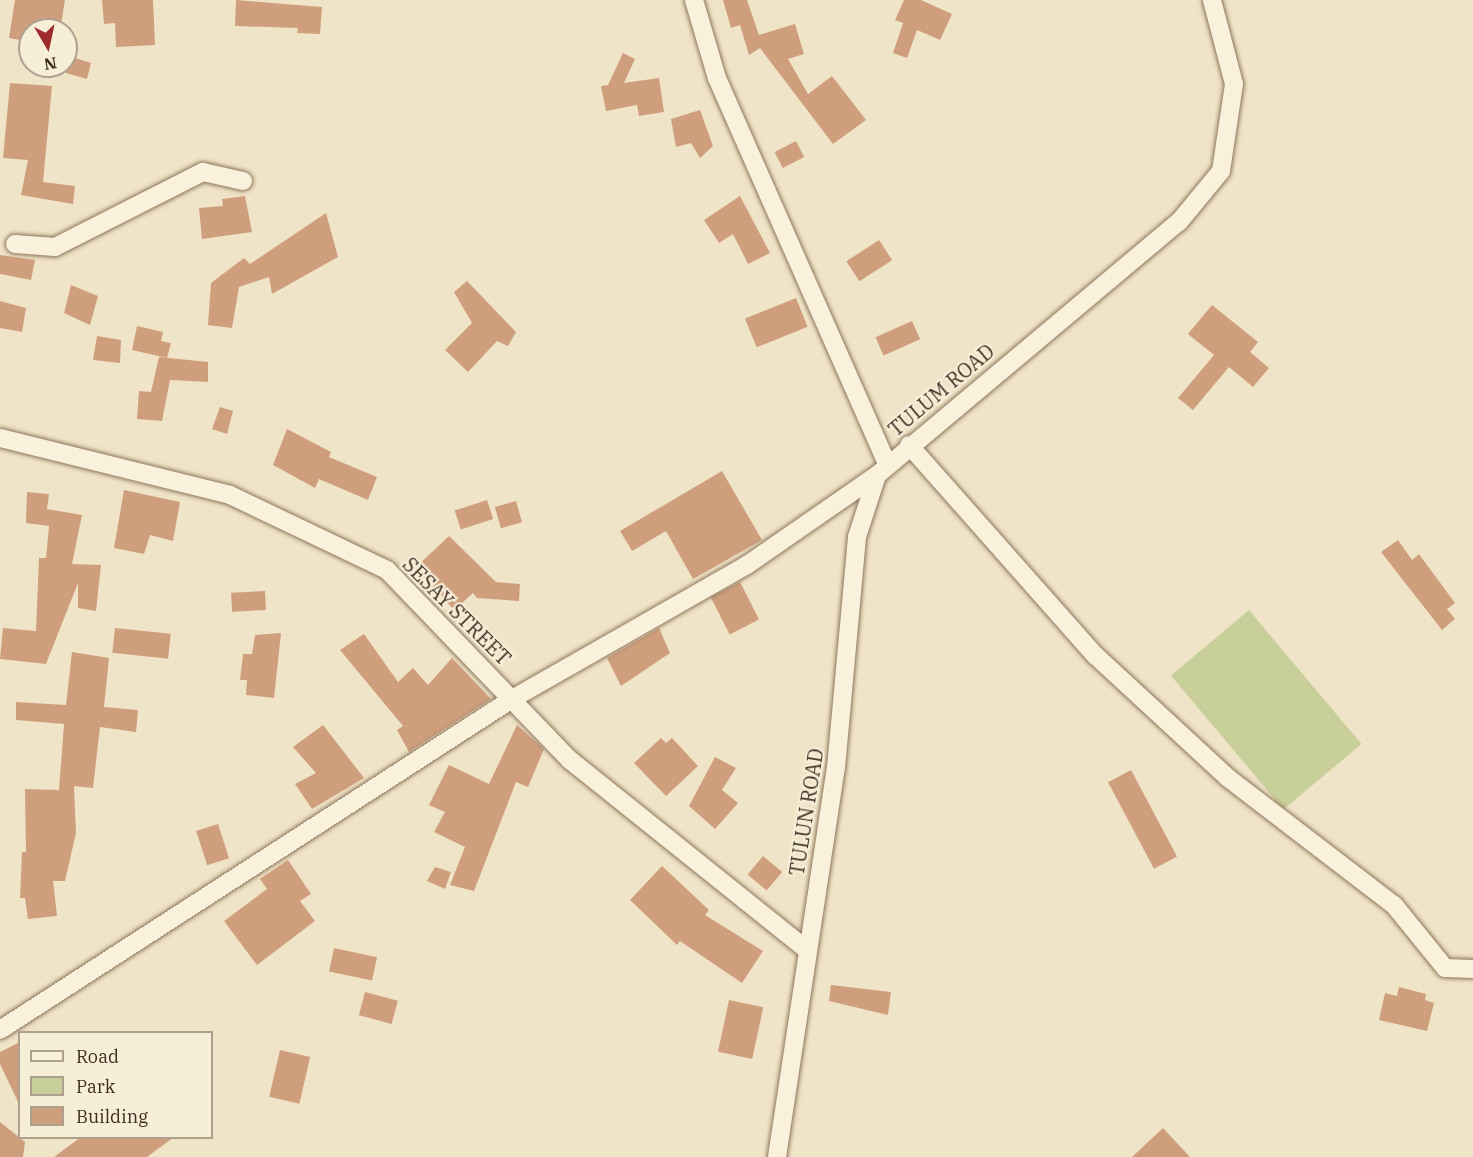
<!DOCTYPE html>
<style>
body{margin:0}
#map{position:relative;width:1473px;height:1157px;overflow:hidden;background:#f0e4c8;font-family:"IBM Plex Serif",serif}
div>[style]{position:absolute}
.green>*{inset:0;background:#c9cf9b;transform-origin:0 0}
.building>*{inset:0;background:#cf9f7d;transform-origin:0 0}
.roads{filter:drop-shadow(0 0 2px #8d765c) drop-shadow(0 0 2px #8d765c)}
.street>*{height:18px;margin:-9px;padding:0 9px;transform-origin:9px;border-radius:9px;background:#faf1dc}
span{translate:-50% -50%;white-space:nowrap;text-align:center;line-height:1.15;-webkit-text-stroke:4.5px #f7eed8;paint-order:stroke}
.street-label{font-size:20px;color:#3d2e20}
.legend{position:absolute;left:18px;top:1031px;width:195px;height:108px;box-sizing:border-box;background:#f7eed8;border:2px solid #ada18e;margin:0;padding:8px 10px;list-style:none;font-size:18px;color:#3d2e20}
.legend li{display:flex;align-items:center;gap:12px;height:30px}
.legend b{width:30px;border:2px solid #ada18e}
.north{position:absolute;left:18px;top:18px;width:60px;height:60px;box-sizing:border-box;background:#f7eed8;border:2px solid #ada18e;border-radius:50%;rotate:171deg;font-size:16px;font-weight:700;line-height:24px;text-align:center;color:#3d2e20}
.north::after{content:'';display:block;margin:auto;width:21px;height:27px;background:#9e2a2b;clip-path:polygon(50% 0,100% 100%,50% 72%,0 100%)}
</style>
<div id="map">
<div class="green">
<div style="left:1249px;top:610px;width:175px;height:102px;rotate:50deg"></div>
</div>
<div class="building">
<div style="clip-path:polygon(15px 0,65px 0,60px 30px,30px 30px,30px 42px,9px 38px)"></div>
<div style="clip-path:polygon(102px 0,153px 0,155px 45px,116px 47px,115px 23px,104px 24px)"></div>
<div style="clip-path:polygon(236px 0,322px 7px,320px 34px,297px 33px,298px 28px,235px 26px)"></div>
<div style="clip-path:polygon(723px 0,747px 0,759px 35px,795px 24px,804px 54px,788px 59px,808px 94px,832px 76px,866px 120px,833px 144px,760px 48px,749px 55px,740px 25px,731px 28px)"></div>
<div style="clip-path:polygon(904px 0,921px 0,952px 14px,940px 40px,917px 30px,907px 58px,893px 53px,903px 23px,895px 20px)"></div>
<div style="clip-path:polygon(623px 53px,635px 59px,624px 83px,659px 78px,664px 112px,639px 116px,637px 105px,606px 111px,601px 86px,608px 85px)"></div>
<div style="clip-path:polygon(66px 55px,91px 63px,87px 79px,66px 73px)"></div>
<div style="clip-path:polygon(10px 83px,52px 86px,43px 182px,75px 186px,73px 204px,21px 195px,28px 160px,3px 158px)"></div>
<div style="clip-path:polygon(700px 110px,713px 146px,700px 158px,691px 143px,676px 147px,671px 119px)"></div>
<div style="left:796px;top:141px;width:18px;height:24px;rotate:63deg"></div>
<div style="clip-path:polygon(245px 196px,252px 232px,202px 239px,199px 208px,223px 206px,222px 199px)"></div>
<div style="clip-path:polygon(740px 196px,770px 253px,748px 264px,733px 234px,719px 243px,704px 220px)"></div>
<div style="clip-path:polygon(326px 213px,338px 257px,272px 294px,269px 277px,239px 287px,232px 328px,208px 325px,211px 283px,244px 258px,250px 264px)"></div>
<div style="left:879px;top:240px;width:24px;height:39px;rotate:57deg"></div>
<div style="clip-path:polygon(0 255px,35px 260px,31px 280px,0 274px)"></div>
<div style="clip-path:polygon(467px 281px,516px 332px,508px 346px,497px 341px,468px 372px,445px 350px,472px 323px,454px 292px)"></div>
<div style="clip-path:polygon(71px 285px,98px 296px,90px 325px,64px 313px)"></div>
<div style="left:796px;top:298px;width:31px;height:55px;rotate:68deg"></div>
<div style="clip-path:polygon(0 301px,26px 308px,22px 332px,0 328px)"></div>
<div style="clip-path:polygon(1212px 305px,1258px 342px,1250px 352px,1269px 368px,1253px 387px,1229px 367px,1193px 410px,1178px 398px,1214px 355px,1188px 334px)"></div>
<div style="left:912px;top:321px;width:20px;height:40px;rotate:66deg"></div>
<div style="clip-path:polygon(137px 326px,163px 332px,161px 341px,171px 343px,167px 358px,132px 350px)"></div>
<div style="clip-path:polygon(97px 336px,121px 340px,120px 363px,93px 360px)"></div>
<div style="clip-path:polygon(159px 357px,208px 362px,208px 382px,170px 380px,162px 421px,137px 419px,139px 391px,151px 392px)"></div>
<div style="clip-path:polygon(220px 407px,233px 411px,227px 434px,212px 429px)"></div>
<div style="clip-path:polygon(287px 429px,331px 452px,329px 457px,377px 477px,368px 500px,319px 479px,315px 488px,273px 465px)"></div>
<div style="clip-path:polygon(722px 471px,762px 540px,693px 579px,666px 531px,632px 551px,620px 531px)"></div>
<div style="clip-path:polygon(124px 490px,180px 502px,173px 541px,150px 535px,144px 554px,114px 548px)"></div>
<div style="clip-path:polygon(27px 492px,49px 494px,47px 509px,82px 515px,72px 564px,101px 565px,96px 611px,78px 608px,78px 583px,46px 664px,0 659px,3px 628px,36px 631px,39px 558px,46px 558px,49px 526px,26px 523px)"></div>
<div style="left:487px;top:500px;width:20px;height:34px;rotate:72deg"></div>
<div style="left:516px;top:501px;width:22px;height:22px;rotate:74deg"></div>
<div style="clip-path:polygon(449px 536px,496px 582px,520px 584px,519px 601px,477px 598px,473px 593px,454px 610px,416px 567px)"></div>
<div style="clip-path:polygon(1398px 540px,1412px 560px,1419px 554px,1455px 603px,1447px 609px,1455px 619px,1442px 630px,1381px 552px)"></div>
<div style="left:740px;top:582px;width:42px;height:33px;rotate:63deg"></div>
<div style="left:265px;top:591px;width:19px;height:34px;rotate:87deg"></div>
<div style="left:115px;top:628px;width:56px;height:25px;rotate:6deg"></div>
<div style="clip-path:polygon(659px 628px,670px 653px,621px 686px,607px 658px)"></div>
<div style="clip-path:polygon(281px 633px,274px 698px,246px 695px,247px 680px,240px 680px,243px 654px,252px 654px,255px 635px)"></div>
<div style="clip-path:polygon(364px 634px,398px 682px,413px 668px,428px 685px,452px 658px,491px 699px,409px 752px,397px 730px,403px 726px,340px 650px)"></div>
<div style="clip-path:polygon(72px 652px,109px 658px,104px 707px,138px 710px,136px 732px,100px 727px,93px 788px,74px 786px,76px 833px,65px 881px,53px 881px,57px 916px,28px 919px,25px 898px,20px 898px,22px 852px,26px 852px,25px 789px,59px 790px,64px 724px,16px 720px,16px 702px,66px 705px)"></div>
<div style="clip-path:polygon(323px 725px,364px 778px,312px 809px,295px 784px,316px 773px,293px 747px)"></div>
<div style="clip-path:polygon(517px 725px,544px 749px,528px 787px,516px 782px,474px 891px,450px 885px,465px 847px,434px 832px,445px 812px,429px 805px,449px 765px,489px 784px)"></div>
<div style="clip-path:polygon(661px 738px,666px 743px,672px 738px,698px 766px,666px 796px,634px 763px)"></div>
<div style="clip-path:polygon(715px 757px,736px 768px,722px 790px,738px 803px,715px 829px,689px 806px)"></div>
<div style="left:1131px;top:770px;width:98px;height:26px;rotate:62deg"></div>
<div style="left:218px;top:824px;width:36px;height:23px;rotate:72deg"></div>
<div style="left:763px;top:856px;width:25px;height:24px;rotate:40deg"></div>
<div style="clip-path:polygon(288px 860px,311px 894px,300px 901px,315px 921px,257px 965px,224px 921px,267px 889px,260px 879px)"></div>
<div style="clip-path:polygon(662px 866px,709px 910px,705px 915px,763px 951px,742px 983px,680px 941px,677px 945px,630px 900px)"></div>
<div style="clip-path:polygon(435px 867px,451px 872px,445px 889px,427px 881px)"></div>
<div style="left:334px;top:948px;width:44px;height:24px;rotate:12deg"></div>
<div style="clip-path:polygon(831px 985px,891px 992px,888px 1015px,829px 1001px)"></div>
<div style="clip-path:polygon(1399px 987px,1426px 994px,1425px 1000px,1434px 1003px,1427px 1031px,1379px 1020px,1385px 993px,1397px 996px)"></div>
<div style="left:365px;top:992px;width:34px;height:24px;rotate:15deg"></div>
<div style="left:729px;top:1000px;width:35px;height:53px;rotate:12deg"></div>
<div style="clip-path:polygon(20px 1042px,20px 1106px,0 1064px,0 1052px)"></div>
<div style="left:280px;top:1050px;width:31px;height:48px;rotate:13deg"></div>
<div style="clip-path:polygon(0 1122px,25px 1142px,23px 1157px,0 1157px)"></div>
<div style="clip-path:polygon(1163px 1128px,1190px 1157px,1132px 1157px)"></div>
<div style="clip-path:polygon(81px 1137px,174px 1137px,147px 1157px,54px 1157px)"></div>
</div>
<div class="roads">
<div class="street">
<div style="left:694px;top:0;width:81px;rotate:73.6deg"></div>
<div style="left:717px;top:78px;width:423px;rotate:66.2deg"></div>
<div style="left:15px;top:244px;width:40px;rotate:4.3deg"></div>
<div style="left:55px;top:247px;width:166px;rotate:-26.9deg"></div>
<div style="left:203px;top:172px;width:41px;rotate:12.7deg"></div>
<div style="left:0;top:438px;width:237px;rotate:13.9deg"></div>
<div style="left:230px;top:495px;width:174px;rotate:25.5deg"></div>
<div style="left:387px;top:570px;width:264px;rotate:46.1deg"></div>
<div style="left:570px;top:760px;width:304px;rotate:38.7deg"></div>
<div style="left:909px;top:445px;width:282px;rotate:48.5deg"></div>
<div style="left:1096px;top:656px;width:178px;rotate:42.7deg"></div>
<div style="left:1227px;top:777px;width:210px;rotate:37.5deg"></div>
<div style="left:1394px;top:905px;width:81px;rotate:51deg"></div>
<div style="left:1445px;top:968px;width:28px;rotate:2deg"></div>
<div style="left:0;top:1030px;width:610px;rotate:-32.88deg"></div>
<div style="left:512px;top:699px;width:271px;rotate:-29.7deg"></div>
<div style="left:747px;top:565px;width:158px;rotate:-34.7deg"></div>
<div style="left:877px;top:475px;width:394px;rotate:-40deg"></div>
<div style="left:1179px;top:222px;width:66px;rotate:-50.5deg"></div>
<div style="left:1221px;top:171px;width:88px;rotate:-81.5deg"></div>
<div style="left:1234px;top:84px;width:87px;rotate:-104.7deg"></div>
<div style="left:777px;top:1157px;width:393px;rotate:-81.4deg"></div>
<div style="left:836px;top:768px;width:232px;rotate:-84.8deg"></div>
<div style="left:857px;top:537px;width:65px;rotate:-72.1deg"></div>
</div>
</div>
<div class="street-label">
<span style="left:941px;top:390px;rotate:-40deg">TULUM ROAD</span>
<span style="left:457px;top:611px;rotate:45deg">SESAY STREET</span>
<span style="left:806px;top:812px;rotate:-81deg">TULUN ROAD</span>
</div>
<ul class="legend">
<li><b style="height:8px;background:#faf1dc"></b>Road</li>
<li><b style="height:16px;background:#c9cf9b"></b>Park</li>
<li><b style="height:16px;background:#cf9f7d"></b>Building</li>
</ul>
<div class="north">N</div>
</div>
